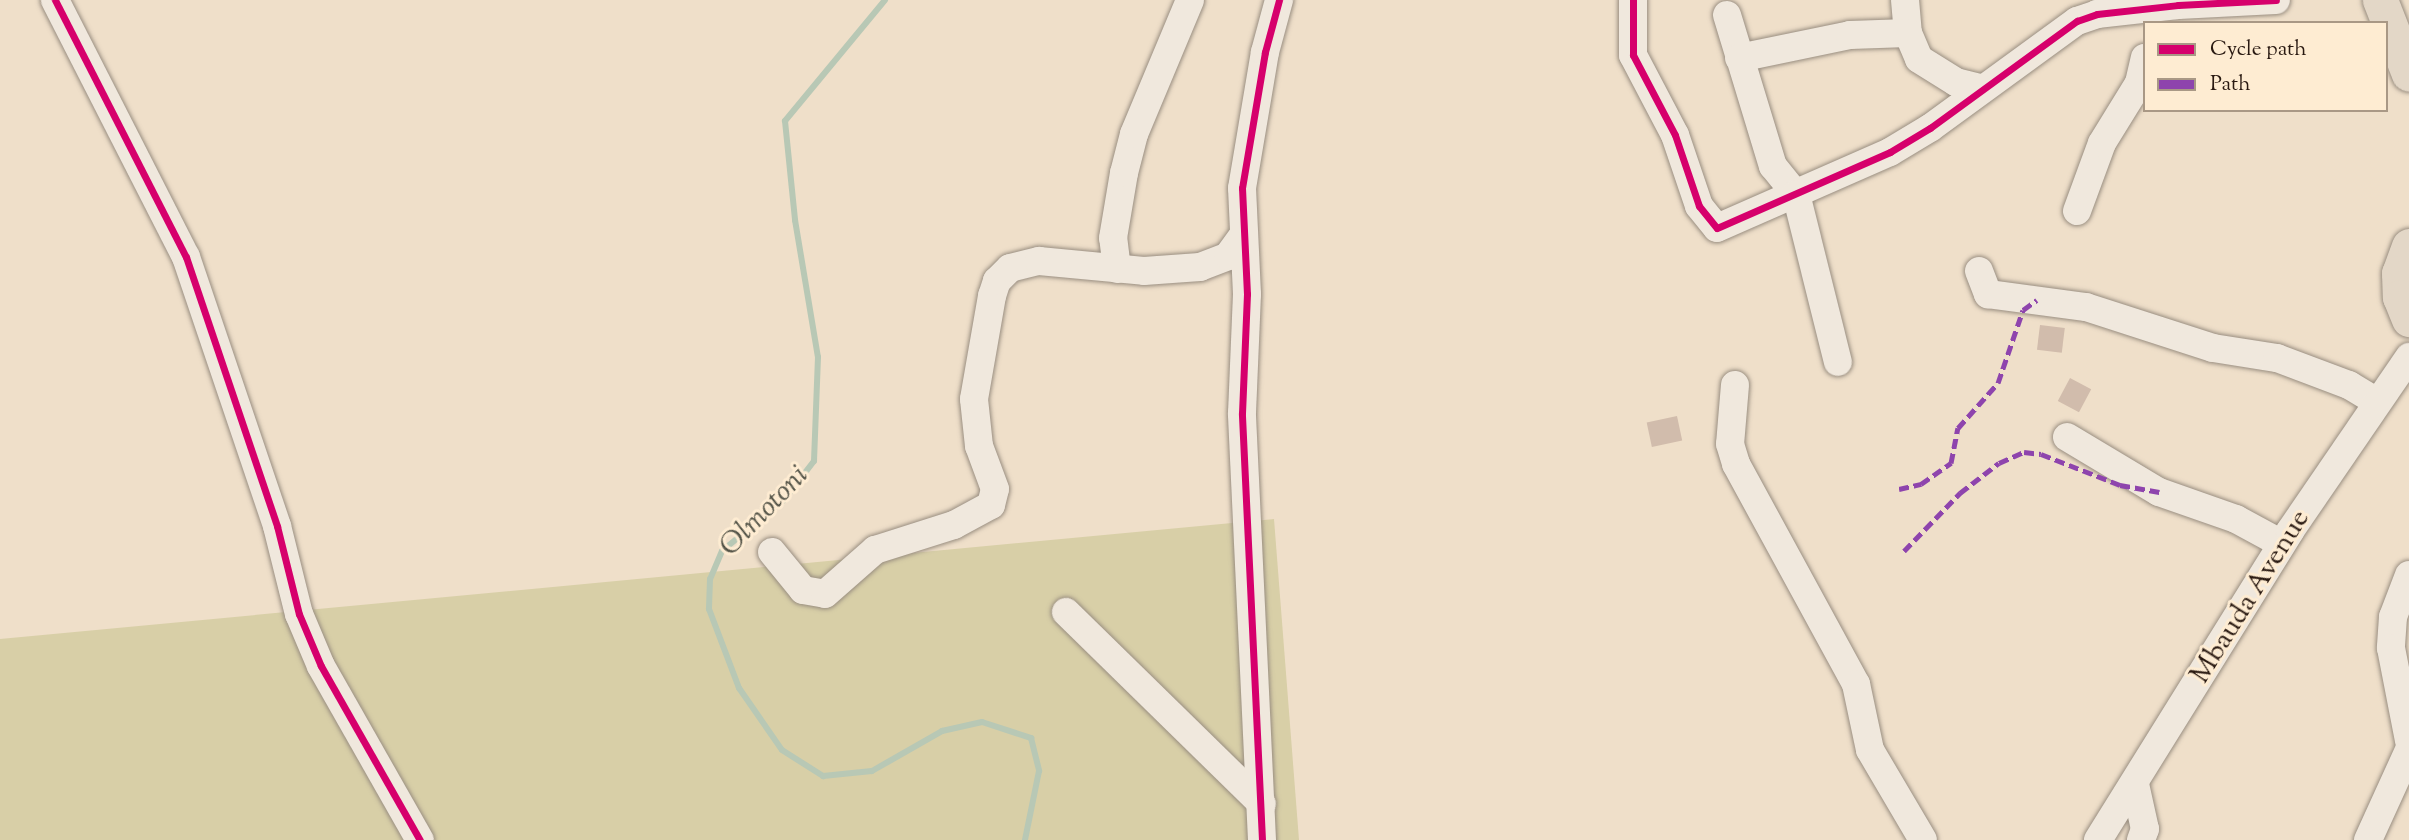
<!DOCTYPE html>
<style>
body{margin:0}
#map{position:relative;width:2409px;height:840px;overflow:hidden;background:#efdfc9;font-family:"Sorts Mill Goudy",serif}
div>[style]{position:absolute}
.green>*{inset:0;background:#d8cfa7}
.stream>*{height:6px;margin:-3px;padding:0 3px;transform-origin:3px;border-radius:3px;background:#b8c8b5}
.building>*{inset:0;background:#d1bcac;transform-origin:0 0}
.roads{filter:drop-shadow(0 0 2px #998e81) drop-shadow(0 0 2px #998e81)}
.minor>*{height:28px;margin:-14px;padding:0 14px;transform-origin:14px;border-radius:14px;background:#f0e8dd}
.major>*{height:35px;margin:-17.5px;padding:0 17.5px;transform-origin:17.5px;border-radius:17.5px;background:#e3d7c7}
.quiet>*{height:5px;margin-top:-2.5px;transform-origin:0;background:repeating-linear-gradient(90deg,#8e44ad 0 10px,transparent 0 15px)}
.cycleway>*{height:7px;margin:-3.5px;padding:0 3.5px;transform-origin:3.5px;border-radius:3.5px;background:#d6006c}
span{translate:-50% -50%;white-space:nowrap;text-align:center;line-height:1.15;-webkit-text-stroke:6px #feecd2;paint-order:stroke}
.street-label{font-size:28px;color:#291911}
.water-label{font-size:30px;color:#535347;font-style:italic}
.legend{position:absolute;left:2143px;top:21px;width:245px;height:91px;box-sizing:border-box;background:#feecd2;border:2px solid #a99885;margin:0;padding:9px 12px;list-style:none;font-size:21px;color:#291911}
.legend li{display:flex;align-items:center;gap:14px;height:35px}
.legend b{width:35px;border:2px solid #a99885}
</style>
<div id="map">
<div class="green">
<div style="clip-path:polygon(1274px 519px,1299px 840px,0 840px,0 639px)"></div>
</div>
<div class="stream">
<div style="left:885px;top:0;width:157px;rotate:129.6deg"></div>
<div style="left:785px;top:121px;width:100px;rotate:84.2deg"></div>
<div style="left:795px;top:220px;width:139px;rotate:80.5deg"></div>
<div style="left:818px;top:357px;width:104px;rotate:92.2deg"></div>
<div style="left:814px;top:461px;width:49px;rotate:127.6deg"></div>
<div style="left:784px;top:500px;width:80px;rotate:140.6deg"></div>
<div style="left:722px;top:551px;width:30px;rotate:113deg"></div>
<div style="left:710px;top:579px;width:30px;rotate:92deg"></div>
<div style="left:709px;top:609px;width:85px;rotate:69.2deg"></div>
<div style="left:739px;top:688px;width:75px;rotate:55.3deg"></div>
<div style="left:782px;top:750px;width:49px;rotate:32.4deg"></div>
<div style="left:823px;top:776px;width:49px;rotate:-5.8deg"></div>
<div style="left:872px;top:771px;width:81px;rotate:-29.7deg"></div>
<div style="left:942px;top:731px;width:41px;rotate:-12.7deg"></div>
<div style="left:982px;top:722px;width:52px;rotate:18.1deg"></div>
<div style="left:1031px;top:738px;width:34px;rotate:76deg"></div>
<div style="left:1039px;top:771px;width:70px;rotate:101.5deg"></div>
</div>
<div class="building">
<div style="left:2040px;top:325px;width:25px;height:25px;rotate:7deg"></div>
<div style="left:2070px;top:378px;width:24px;height:26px;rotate:28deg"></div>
<div style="left:1677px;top:416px;width:25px;height:31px;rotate:78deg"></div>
</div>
<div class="roads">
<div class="minor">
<div style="left:55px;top:0;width:288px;rotate:63deg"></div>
<div style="left:186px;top:257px;width:284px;rotate:71.3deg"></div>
<div style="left:277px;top:526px;width:91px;rotate:76deg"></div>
<div style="left:299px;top:614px;width:56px;rotate:67.1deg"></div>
<div style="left:321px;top:666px;width:200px;rotate:60.4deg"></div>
<div style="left:1633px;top:0;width:55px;rotate:90deg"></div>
<div style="left:1633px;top:55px;width:90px;rotate:62.3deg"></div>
<div style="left:1675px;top:135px;width:75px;rotate:71.3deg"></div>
<div style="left:1699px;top:206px;width:28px;rotate:51deg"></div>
<div style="left:1717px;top:228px;width:189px;rotate:-23.7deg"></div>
<div style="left:1890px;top:152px;width:47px;rotate:-31deg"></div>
<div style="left:1930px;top:128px;width:182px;rotate:-36.1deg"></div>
<div style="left:2077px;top:21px;width:21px;rotate:-19deg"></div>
<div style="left:2097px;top:14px;width:81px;rotate:-6.3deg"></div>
<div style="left:2178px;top:5px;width:98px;rotate:-2.9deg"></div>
<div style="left:1905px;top:0;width:33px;rotate:85deg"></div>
<div style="left:1908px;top:33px;width:28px;rotate:67deg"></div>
<div style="left:1919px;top:59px;width:44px;rotate:31.9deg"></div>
<div style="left:1956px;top:82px;width:25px;rotate:14deg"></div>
<div style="left:1727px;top:15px;width:158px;rotate:73.1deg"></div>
<div style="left:1773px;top:166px;width:36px;rotate:51deg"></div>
<div style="left:1796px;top:194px;width:173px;rotate:76deg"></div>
<div style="left:1739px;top:58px;width:113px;rotate:-11.7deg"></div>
<div style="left:1850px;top:35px;width:58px;rotate:-2deg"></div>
<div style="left:2077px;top:211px;width:72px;rotate:-69.8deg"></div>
<div style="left:2102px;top:143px;width:70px;rotate:-58.3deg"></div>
<div style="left:2139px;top:83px;width:26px;rotate:-77deg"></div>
<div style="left:1117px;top:269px;width:31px;rotate:-97deg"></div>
<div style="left:1113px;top:238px;width:66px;rotate:-80.4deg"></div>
<div style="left:1124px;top:173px;width:40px;rotate:-75.6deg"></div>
<div style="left:1134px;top:134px;width:145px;rotate:-67.3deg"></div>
<div style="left:1979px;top:271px;width:25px;rotate:69deg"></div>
<div style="left:1988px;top:294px;width:99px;rotate:7.6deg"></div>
<div style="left:2086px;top:307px;width:133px;rotate:17.9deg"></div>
<div style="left:2213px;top:348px;width:65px;rotate:8.9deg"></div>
<div style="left:2277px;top:358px;width:77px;rotate:20.6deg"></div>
<div style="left:2349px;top:385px;width:31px;rotate:31deg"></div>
<div style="left:1735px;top:385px;width:59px;rotate:94.8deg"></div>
<div style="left:1730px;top:444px;width:21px;rotate:73deg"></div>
<div style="left:1736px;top:464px;width:251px;rotate:61.4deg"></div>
<div style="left:1856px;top:684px;width:67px;rotate:78deg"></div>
<div style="left:1870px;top:750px;width:104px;rotate:59.5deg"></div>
<div style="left:2067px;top:437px;width:107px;rotate:30.9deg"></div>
<div style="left:2159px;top:492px;width:82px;rotate:19.3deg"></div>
<div style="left:2236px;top:519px;width:52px;rotate:28.5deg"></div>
<div style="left:772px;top:552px;width:49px;rotate:50.8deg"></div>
<div style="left:803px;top:590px;width:22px;rotate:10deg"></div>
<div style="left:825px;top:594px;width:67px;rotate:-41.3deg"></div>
<div style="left:875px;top:550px;width:83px;rotate:-17.6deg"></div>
<div style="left:954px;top:525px;width:42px;rotate:-28.4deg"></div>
<div style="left:991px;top:505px;width:16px;rotate:-76deg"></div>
<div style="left:995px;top:489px;width:46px;rotate:-110.4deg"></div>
<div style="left:979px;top:446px;width:47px;rotate:-96.1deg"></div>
<div style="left:974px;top:399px;width:105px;rotate:-80.1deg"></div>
<div style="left:992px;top:296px;width:16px;rotate:-72deg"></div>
<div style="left:997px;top:281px;width:18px;rotate:-45deg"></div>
<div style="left:1010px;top:268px;width:30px;rotate:-14deg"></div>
<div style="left:1039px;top:261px;width:105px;rotate:5.4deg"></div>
<div style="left:1144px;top:271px;width:56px;rotate:-4.1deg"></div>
<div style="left:1200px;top:267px;width:30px;rotate:-21deg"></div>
<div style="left:1228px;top:256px;width:26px;rotate:-54deg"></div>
<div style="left:2409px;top:575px;width:45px;rotate:110.9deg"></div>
<div style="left:2393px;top:617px;width:31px;rotate:94deg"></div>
<div style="left:2391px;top:648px;width:95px;rotate:79deg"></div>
<div style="left:1066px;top:612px;width:274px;rotate:44.4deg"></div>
<div style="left:2135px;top:784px;width:46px;rotate:77.5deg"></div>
<div style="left:2145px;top:829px;width:12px;rotate:110deg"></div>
<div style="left:1262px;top:840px;width:427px;rotate:-92.7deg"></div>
<div style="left:1242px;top:413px;width:119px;rotate:-87.6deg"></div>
<div style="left:1247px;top:294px;width:106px;rotate:-92.7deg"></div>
<div style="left:1242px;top:188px;width:138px;rotate:-80.4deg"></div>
<div style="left:1265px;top:52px;width:54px;rotate:-74.9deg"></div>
<div style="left:2098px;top:840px;width:364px;rotate:-58.1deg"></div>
<div style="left:2290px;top:531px;width:211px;rotate:-55.6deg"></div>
<div style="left:2368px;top:840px;width:99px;rotate:-65.5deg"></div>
</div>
<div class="major">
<div style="left:2380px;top:0;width:79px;rotate:68.6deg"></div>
<div style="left:2409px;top:246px;width:29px;rotate:110deg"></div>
<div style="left:2399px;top:273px;width:24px;rotate:88deg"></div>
<div style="left:2400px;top:297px;width:24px;rotate:68deg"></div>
</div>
</div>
<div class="quiet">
<div style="left:1899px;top:489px;width:23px;rotate:-13deg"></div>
<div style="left:1921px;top:484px;width:37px;rotate:-35deg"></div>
<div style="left:1951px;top:463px;width:36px;rotate:-79deg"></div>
<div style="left:1958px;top:428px;width:60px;rotate:-48.4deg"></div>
<div style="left:1998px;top:383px;width:77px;rotate:-71.1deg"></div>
<div style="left:2023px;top:310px;width:17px;rotate:-36deg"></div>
<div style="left:1904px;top:551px;width:81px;rotate:-46deg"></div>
<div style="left:1960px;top:493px;width:49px;rotate:-37.6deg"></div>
<div style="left:1999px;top:463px;width:27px;rotate:-24deg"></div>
<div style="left:2024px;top:452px;width:17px;rotate:7deg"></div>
<div style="left:2041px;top:454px;width:85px;rotate:21.4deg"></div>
<div style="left:2120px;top:485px;width:40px;rotate:10deg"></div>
</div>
<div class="cycleway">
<div style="left:55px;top:0;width:288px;rotate:63deg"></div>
<div style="left:186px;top:257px;width:284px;rotate:71.3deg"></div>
<div style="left:277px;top:526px;width:91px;rotate:76deg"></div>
<div style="left:299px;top:614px;width:56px;rotate:67.1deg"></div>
<div style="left:321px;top:666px;width:200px;rotate:60.4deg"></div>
<div style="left:1633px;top:0;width:55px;rotate:90deg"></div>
<div style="left:1633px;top:55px;width:90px;rotate:62.3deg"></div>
<div style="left:1675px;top:135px;width:75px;rotate:71.3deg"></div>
<div style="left:1699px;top:206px;width:28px;rotate:51deg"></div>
<div style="left:1717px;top:228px;width:189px;rotate:-23.7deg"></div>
<div style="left:1890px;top:152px;width:47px;rotate:-31deg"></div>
<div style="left:1930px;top:128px;width:182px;rotate:-36.1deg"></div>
<div style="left:2077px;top:21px;width:21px;rotate:-19deg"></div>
<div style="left:2097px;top:14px;width:81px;rotate:-6.3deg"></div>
<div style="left:2178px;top:5px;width:98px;rotate:-2.9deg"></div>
<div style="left:1262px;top:840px;width:427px;rotate:-92.7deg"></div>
<div style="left:1242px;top:413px;width:119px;rotate:-87.6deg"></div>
<div style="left:1247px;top:294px;width:106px;rotate:-92.7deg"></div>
<div style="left:1242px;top:188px;width:138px;rotate:-80.4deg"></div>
<div style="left:1265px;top:52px;width:54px;rotate:-74.9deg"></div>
</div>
<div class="street-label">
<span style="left:2251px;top:597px;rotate:-58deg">Mbauda Avenue</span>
</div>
<div class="water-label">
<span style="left:765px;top:512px;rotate:-46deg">Olmotoni</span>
</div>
<ul class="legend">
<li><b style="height:9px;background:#d6006c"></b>Cycle path</li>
<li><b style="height:9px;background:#8e44ad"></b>Path</li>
</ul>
</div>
